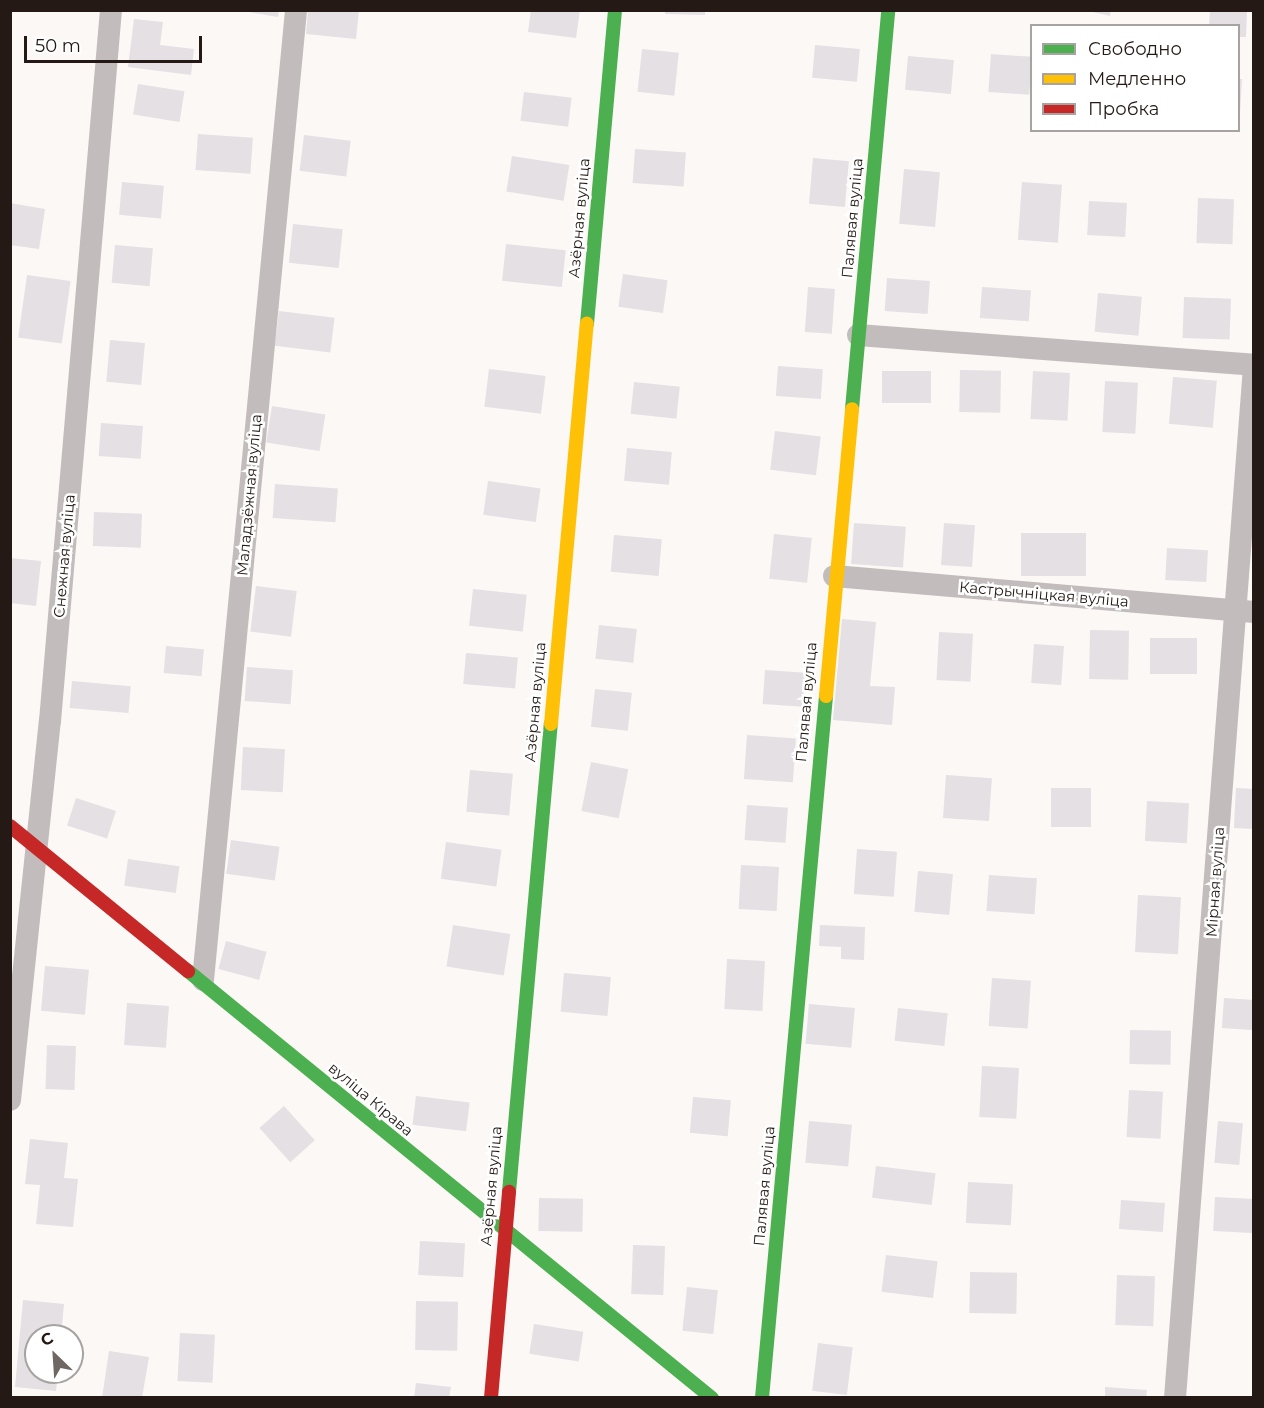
<!DOCTYPE html>
<meta charset="utf-8">
<style>
body{margin:0}
#map{position:relative;width:1264px;height:1408px;overflow:hidden;background:#fbf8f5;font-family:Montserrat,sans-serif}
div>[style]{position:absolute}
.building>*{inset:0;background:#e4e0e4;transform-origin:0 0}
.street>*{height:22px;margin:-11px;padding:0 11px;transform-origin:11px;border-radius:11px;background:#c2bdbc}
.fast>*{height:14px;margin:-7px;padding:0 7px;transform-origin:7px;border-radius:7px;background:#4caf50}
.slow>*{height:14px;margin:-7px;padding:0 7px;transform-origin:7px;border-radius:7px;background:#ffc107}
.jam>*{height:14px;margin:-7px;padding:0 7px;transform-origin:7px;border-radius:7px;background:#c62828}
span{translate:-50% -50%;white-space:nowrap;text-align:center;line-height:1.15;-webkit-text-stroke:5px #fff;paint-order:stroke}
.street-label{font-size:15px;color:#241914}
.frame{position:absolute;inset:0;border:12px solid #241914;pointer-events:none}
.legend{position:absolute;left:1030px;top:24px;width:210px;height:108px;box-sizing:border-box;background:#fff;border:2px solid #a7a3a1;margin:0;padding:8px 10px;list-style:none;font-size:18px;color:#241914}
.legend li{display:flex;align-items:center;gap:12px;height:30px}
.legend b{width:30px;border:2px solid #a7a3a1}
.north{position:absolute;left:24px;top:1324px;width:60px;height:60px;box-sizing:border-box;background:#fff;border:2px solid #a7a3a1;border-radius:50%;rotate:335deg;font-size:16px;font-weight:700;line-height:24px;text-align:center;color:#241914}
.north::after{content:'';display:block;margin:auto;width:21px;height:27px;background:#6f6763;clip-path:polygon(50% 0,100% 100%,50% 72%,0 100%)}
.scale{position:absolute;left:24px;top:36px;width:178px;height:27px;box-sizing:border-box;border:3px solid #241914;border-top:0;padding-left:8px;font-size:18px;line-height:21px;white-space:nowrap;color:#241914;-webkit-text-stroke:4px #fff;paint-order:stroke}
</style>
<div id="map">
<div class="building">
<div style="clip-path:polygon(237px 10px,279px 10px,278px 17px)"></div>
<div style="clip-path:polygon(308px 10px,359px 10px,356px 39px,306px 34px)"></div>
<div style="clip-path:polygon(531px 10px,580px 10px,576px 38px,528px 32px)"></div>
<div style="clip-path:polygon(665px 10px,705px 10px,705px 15px,665px 14px)"></div>
<div style="clip-path:polygon(1084px 10px,1111px 10px,1110px 16px)"></div>
<div style="clip-path:polygon(1210px 10px,1247px 10px,1246px 37px,1238px 37px,1238px 26px,1209px 26px)"></div>
<div style="clip-path:polygon(134px 19px,163px 22px,160px 45px,194px 49px,191px 75px,128px 67px)"></div>
<div style="left:815px;top:45px;width:45px;height:33px;rotate:5deg"></div>
<div style="left:642px;top:49px;width:37px;height:43px;rotate:6deg"></div>
<div style="left:991px;top:54px;width:41px;height:38px;rotate:4deg"></div>
<div style="left:908px;top:56px;width:46px;height:34px;rotate:5deg"></div>
<div style="clip-path:polygon(1238px 79px,1242px 79px,1240px 112px,1238px 112px)"></div>
<div style="left:138px;top:84px;width:47px;height:31px;rotate:9deg"></div>
<div style="left:524px;top:92px;width:48px;height:29px;rotate:7deg"></div>
<div style="left:198px;top:134px;width:55px;height:36px;rotate:4deg"></div>
<div style="left:304px;top:135px;width:47px;height:36px;rotate:7deg"></div>
<div style="left:635px;top:149px;width:51px;height:34px;rotate:4deg"></div>
<div style="left:512px;top:156px;width:58px;height:36px;rotate:9deg"></div>
<div style="left:813px;top:158px;width:36px;height:46px;rotate:5deg"></div>
<div style="left:904px;top:169px;width:36px;height:55px;rotate:5deg"></div>
<div style="left:122px;top:182px;width:42px;height:33px;rotate:5deg"></div>
<div style="left:1022px;top:182px;width:40px;height:58px;rotate:4deg"></div>
<div style="left:1198px;top:198px;width:36px;height:45px;rotate:2deg"></div>
<div style="left:1089px;top:201px;width:38px;height:34px;rotate:3deg"></div>
<div style="clip-path:polygon(10px 203px,45px 209px,39px 249px,10px 245px)"></div>
<div style="left:293px;top:224px;width:50px;height:39px;rotate:6deg"></div>
<div style="left:506px;top:244px;width:60px;height:37px;rotate:6deg"></div>
<div style="left:115px;top:245px;width:38px;height:38px;rotate:5deg"></div>
<div style="left:623px;top:274px;width:45px;height:33px;rotate:8deg"></div>
<div style="left:27px;top:275px;width:44px;height:63px;rotate:8deg"></div>
<div style="left:887px;top:278px;width:43px;height:33px;rotate:4deg"></div>
<div style="left:808px;top:287px;width:27px;height:45px;rotate:4deg"></div>
<div style="left:982px;top:287px;width:49px;height:31px;rotate:4deg"></div>
<div style="left:1098px;top:293px;width:44px;height:39px;rotate:5deg"></div>
<div style="left:1184px;top:297px;width:47px;height:41px;rotate:2deg"></div>
<div style="left:279px;top:311px;width:56px;height:35px;rotate:7deg"></div>
<div style="left:110px;top:340px;width:35px;height:42px;rotate:5deg"></div>
<div style="left:778px;top:366px;width:45px;height:30px;rotate:4deg"></div>
<div style="left:489px;top:369px;width:57px;height:38px;rotate:7deg"></div>
<div style="left:960px;top:370px;width:41px;height:42px;rotate:1deg"></div>
<div style="left:882px;top:371px;width:49px;height:32px"></div>
<div style="left:1033px;top:371px;width:37px;height:48px;rotate:3deg"></div>
<div style="left:1173px;top:377px;width:44px;height:47px;rotate:5deg"></div>
<div style="left:1105px;top:381px;width:33px;height:51px;rotate:3deg"></div>
<div style="left:634px;top:382px;width:46px;height:32px;rotate:6deg"></div>
<div style="left:272px;top:406px;width:54px;height:37px;rotate:9deg"></div>
<div style="left:101px;top:423px;width:42px;height:33px;rotate:4deg"></div>
<div style="left:775px;top:431px;width:46px;height:39px;rotate:7deg"></div>
<div style="left:627px;top:448px;width:45px;height:33px;rotate:5deg"></div>
<div style="left:488px;top:481px;width:53px;height:34px;rotate:8deg"></div>
<div style="left:275px;top:484px;width:63px;height:34px;rotate:4deg"></div>
<div style="left:94px;top:512px;width:48px;height:34px;rotate:2deg"></div>
<div style="left:854px;top:523px;width:52px;height:41px;rotate:4deg"></div>
<div style="left:944px;top:523px;width:31px;height:42px;rotate:4deg"></div>
<div style="left:1021px;top:533px;width:65px;height:43px"></div>
<div style="left:774px;top:534px;width:38px;height:45px;rotate:6deg"></div>
<div style="left:614px;top:535px;width:48px;height:37px;rotate:5deg"></div>
<div style="left:1167px;top:548px;width:41px;height:32px;rotate:3deg"></div>
<div style="clip-path:polygon(10px 558px,41px 561px,36px 606px,10px 603px)"></div>
<div style="left:256px;top:586px;width:41px;height:46px;rotate:7deg"></div>
<div style="left:473px;top:589px;width:54px;height:37px;rotate:6deg"></div>
<div style="clip-path:polygon(842px 619px,876px 622px,870px 686px,895px 687px,892px 725px,833px 720px)"></div>
<div style="left:599px;top:625px;width:38px;height:34px;rotate:6deg"></div>
<div style="left:1090px;top:630px;width:39px;height:49px;rotate:1deg"></div>
<div style="left:939px;top:632px;width:34px;height:48px;rotate:3deg"></div>
<div style="left:1150px;top:638px;width:47px;height:36px"></div>
<div style="left:1034px;top:644px;width:30px;height:39px;rotate:4deg"></div>
<div style="left:166px;top:646px;width:38px;height:27px;rotate:5deg"></div>
<div style="left:466px;top:653px;width:52px;height:31px;rotate:5deg"></div>
<div style="left:247px;top:667px;width:46px;height:34px;rotate:4deg"></div>
<div style="left:765px;top:670px;width:40px;height:34px;rotate:4deg"></div>
<div style="left:72px;top:681px;width:59px;height:27px;rotate:5deg"></div>
<div style="left:595px;top:689px;width:37px;height:38px;rotate:6deg"></div>
<div style="left:747px;top:735px;width:49px;height:44px;rotate:4deg"></div>
<div style="left:243px;top:747px;width:42px;height:43px;rotate:3deg"></div>
<div style="left:591px;top:762px;width:38px;height:50px;rotate:11deg"></div>
<div style="left:470px;top:770px;width:43px;height:42px;rotate:5deg"></div>
<div style="left:946px;top:775px;width:46px;height:43px;rotate:4deg"></div>
<div style="left:1051px;top:788px;width:40px;height:39px"></div>
<div style="left:1236px;top:788px;width:18px;height:40px;rotate:3deg"></div>
<div style="left:76px;top:798px;width:42px;height:29px;rotate:18deg"></div>
<div style="left:1147px;top:801px;width:42px;height:40px;rotate:3deg"></div>
<div style="left:747px;top:805px;width:41px;height:35px;rotate:4deg"></div>
<div style="left:231px;top:840px;width:49px;height:34px;rotate:8deg"></div>
<div style="left:446px;top:842px;width:56px;height:37px;rotate:8deg"></div>
<div style="left:857px;top:849px;width:40px;height:45px;rotate:4deg"></div>
<div style="left:128px;top:859px;width:52px;height:27px;rotate:8deg"></div>
<div style="left:741px;top:865px;width:38px;height:44px;rotate:3deg"></div>
<div style="left:918px;top:871px;width:35px;height:41px;rotate:5deg"></div>
<div style="left:989px;top:875px;width:48px;height:36px;rotate:4deg"></div>
<div style="left:1138px;top:895px;width:43px;height:57px;rotate:3deg"></div>
<div style="left:453px;top:925px;width:58px;height:42px;rotate:9deg"></div>
<div style="clip-path:polygon(820px 925px,865px 927px,864px 960px,841px 959px,841px 947px,819px 946px)"></div>
<div style="left:226px;top:941px;width:42px;height:29px;rotate:15deg"></div>
<div style="left:727px;top:959px;width:38px;height:50px;rotate:3deg"></div>
<div style="left:45px;top:966px;width:44px;height:45px;rotate:5deg"></div>
<div style="left:564px;top:973px;width:47px;height:39px;rotate:5deg"></div>
<div style="left:992px;top:978px;width:39px;height:48px;rotate:4deg"></div>
<div style="left:1224px;top:998px;width:30px;height:30px;rotate:4deg"></div>
<div style="left:127px;top:1003px;width:42px;height:42px;rotate:4deg"></div>
<div style="left:809px;top:1004px;width:46px;height:40px;rotate:5deg"></div>
<div style="left:898px;top:1008px;width:50px;height:33px;rotate:6deg"></div>
<div style="left:1130px;top:1030px;width:41px;height:34px;rotate:1deg"></div>
<div style="left:47px;top:1045px;width:29px;height:44px;rotate:2deg"></div>
<div style="left:982px;top:1066px;width:37px;height:51px;rotate:3deg"></div>
<div style="left:1129px;top:1090px;width:34px;height:47px;rotate:3deg"></div>
<div style="left:416px;top:1096px;width:54px;height:29px;rotate:7deg"></div>
<div style="left:693px;top:1097px;width:38px;height:36px;rotate:5deg"></div>
<div style="left:284px;top:1106px;width:46px;height:33px;rotate:48deg"></div>
<div style="left:809px;top:1121px;width:43px;height:42px;rotate:5deg"></div>
<div style="left:1218px;top:1121px;width:25px;height:42px;rotate:5deg"></div>
<div style="clip-path:polygon(30px 1139px,68px 1143px,64px 1178px,78px 1179px,73px 1227px,36px 1224px,40px 1185px,25px 1184px)"></div>
<div style="left:876px;top:1166px;width:60px;height:32px;rotate:7deg"></div>
<div style="left:968px;top:1182px;width:45px;height:41px;rotate:3deg"></div>
<div style="left:1215px;top:1197px;width:39px;height:34px;rotate:3deg"></div>
<div style="left:539px;top:1198px;width:44px;height:33px;rotate:1deg"></div>
<div style="left:1121px;top:1200px;width:44px;height:29px;rotate:4deg"></div>
<div style="left:420px;top:1241px;width:45px;height:34px;rotate:3deg"></div>
<div style="left:633px;top:1245px;width:32px;height:49px;rotate:2deg"></div>
<div style="left:886px;top:1255px;width:52px;height:37px;rotate:7deg"></div>
<div style="left:970px;top:1272px;width:47px;height:41px;rotate:1deg"></div>
<div style="left:1117px;top:1275px;width:38px;height:50px;rotate:2deg"></div>
<div style="left:687px;top:1287px;width:31px;height:44px;rotate:6deg"></div>
<div style="clip-path:polygon(23px 1300px,64px 1304px,61px 1336px,36px 1336px,36px 1372px,58px 1372px,56px 1391px,15px 1387px)"></div>
<div style="left:416px;top:1301px;width:42px;height:49px;rotate:1deg"></div>
<div style="left:534px;top:1324px;width:50px;height:30px;rotate:9deg"></div>
<div style="left:180px;top:1333px;width:35px;height:48px;rotate:3deg"></div>
<div style="left:818px;top:1343px;width:35px;height:48px;rotate:7deg"></div>
<div style="clip-path:polygon(109px 1351px,149px 1357px,142px 1398px,102px 1398px)"></div>
<div style="clip-path:polygon(416px 1383px,451px 1387px,449px 1398px,414px 1398px)"></div>
<div style="clip-path:polygon(1105px 1387px,1147px 1390px,1146px 1398px,1105px 1398px)"></div>
</div>
<div class="street">
<div style="left:858px;top:335px;width:397px;rotate:4.3deg"></div>
<div style="left:834px;top:576px;width:422px;rotate:4.9deg"></div>
<div style="left:203px;top:980px;width:974px;rotate:-84.52deg"></div>
<div style="left:10px;top:1100px;width:381px;rotate:-84deg"></div>
<div style="left:50px;top:721px;width:714px;rotate:-85.1deg"></div>
<div style="left:1175px;top:1398px;width:1034px;rotate:-85.62deg"></div>
</div>
<div class="fast">
<div style="left:587px;top:324px;width:315px;rotate:-84.9deg"></div>
<div style="left:852px;top:409px;width:401px;rotate:-84.8deg"></div>
<div style="left:188px;top:971px;width:676px;rotate:39.18deg"></div>
<div style="left:509px;top:1192px;width:470px;rotate:-84.9deg"></div>
<div style="left:762px;top:1398px;width:705px;rotate:-84.79deg"></div>
</div>
<div class="slow">
<div style="left:826px;top:696px;width:288px;rotate:-84.8deg"></div>
<div style="left:551px;top:724px;width:402px;rotate:-84.9deg"></div>
</div>
<div class="jam">
<div style="left:10px;top:826px;width:230px;rotate:39.2deg"></div>
<div style="left:491px;top:1398px;width:207px;rotate:-85deg"></div>
</div>
<div class="street-label">
<span style="left:579px;top:218px;rotate:-85deg">Азёрная вуліца</span>
<span style="left:852px;top:218px;rotate:-85deg">Палявая вуліца</span>
<span style="left:249px;top:495px;rotate:-85deg">Маладзёжная вуліца</span>
<span style="left:64px;top:556px;rotate:-85deg">Снежная вуліца</span>
<span style="left:1044px;top:594px;rotate:5deg">Кастрычніцкая вуліца</span>
<span style="left:535px;top:702px;rotate:-85deg">Азёрная вуліца</span>
<span style="left:806px;top:702px;rotate:-85deg">Палявая вуліца</span>
<span style="left:1215px;top:882px;rotate:-86deg">Мірная вуліца</span>
<span style="left:371px;top:1099px;rotate:40deg">вуліца Кірава</span>
<span style="left:491px;top:1186px;rotate:-85deg">Азёрная вуліца</span>
<span style="left:764px;top:1186px;rotate:-85deg">Палявая вуліца</span>
</div>
<div class="frame"></div>
<ul class="legend">
<li><b style="height:8px;background:#4caf50"></b>Свободно</li>
<li><b style="height:8px;background:#ffc107"></b>Медленно</li>
<li><b style="height:8px;background:#c62828"></b>Пробка</li>
</ul>
<div class="north">С</div>
<div class="scale">50 m</div>
</div>
